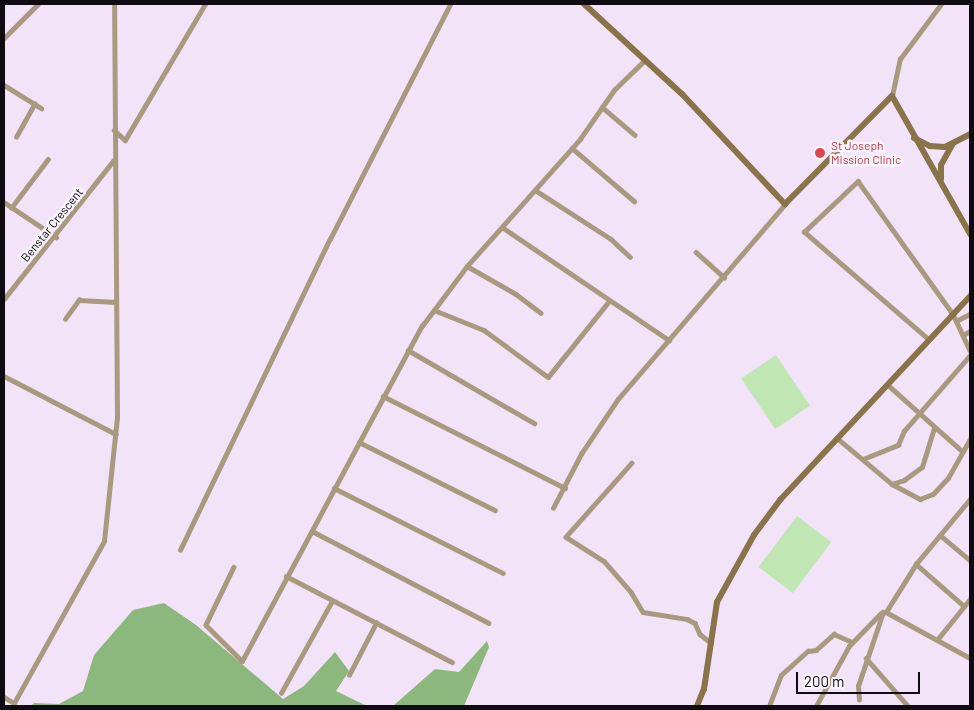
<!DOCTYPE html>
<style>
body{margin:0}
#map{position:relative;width:974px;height:710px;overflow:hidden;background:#f3e3f9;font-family:Barlow,sans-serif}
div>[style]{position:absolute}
.green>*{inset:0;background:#c0e7b3;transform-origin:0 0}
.forest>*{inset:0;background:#8cb87d}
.street>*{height:4.5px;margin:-2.25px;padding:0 2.25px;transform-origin:2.25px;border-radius:2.25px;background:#a9997e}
.secondary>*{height:6px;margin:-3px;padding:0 3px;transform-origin:3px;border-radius:3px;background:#897349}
.dots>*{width:14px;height:14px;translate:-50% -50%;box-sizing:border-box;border:2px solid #faf4fd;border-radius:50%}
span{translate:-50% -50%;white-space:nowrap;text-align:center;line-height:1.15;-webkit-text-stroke:5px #faf4fd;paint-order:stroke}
.health-label{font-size:12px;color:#be3a42}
.left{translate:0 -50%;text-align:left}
.street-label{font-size:12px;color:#100b12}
.frame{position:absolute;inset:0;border:5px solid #100b12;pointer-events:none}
.scale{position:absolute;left:796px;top:672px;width:124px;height:22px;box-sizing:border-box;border:2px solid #100b12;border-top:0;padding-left:6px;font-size:15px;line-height:18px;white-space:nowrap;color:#100b12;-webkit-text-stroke:4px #faf4fd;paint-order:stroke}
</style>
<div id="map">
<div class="green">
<div style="left:776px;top:355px;width:61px;height:42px;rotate:56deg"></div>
<div style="left:797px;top:516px;width:43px;height:64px;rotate:37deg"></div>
</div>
<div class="forest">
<div style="clip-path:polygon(164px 603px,196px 625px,283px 699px,304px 686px,335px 652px,349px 671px,336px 691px,367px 706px,31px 706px,34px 703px,59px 704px,83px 691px,94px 655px,133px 610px)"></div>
<div style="clip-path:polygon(487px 641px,489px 647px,464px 706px,393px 706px,435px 669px,459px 672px)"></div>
</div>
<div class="street">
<div style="left:4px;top:38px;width:48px;rotate:-45deg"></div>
<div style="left:4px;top:85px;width:44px;rotate:31.9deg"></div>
<div style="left:892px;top:96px;width:38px;rotate:-78deg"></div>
<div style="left:900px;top:59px;width:69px;rotate:-53.3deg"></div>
<div style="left:602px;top:107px;width:43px;rotate:40.3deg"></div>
<div style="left:114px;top:130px;width:15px;rotate:42deg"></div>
<div style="left:125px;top:140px;width:158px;rotate:-59.5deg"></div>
<div style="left:16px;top:137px;width:38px;rotate:-61deg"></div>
<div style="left:572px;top:148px;width:82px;rotate:40.5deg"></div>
<div style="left:535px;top:190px;width:90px;rotate:32.8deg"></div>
<div style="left:611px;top:239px;width:26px;rotate:43deg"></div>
<div style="left:4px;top:202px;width:63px;rotate:33.9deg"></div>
<div style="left:11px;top:208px;width:61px;rotate:-52.9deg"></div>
<div style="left:502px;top:227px;width:202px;rotate:34.1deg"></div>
<div style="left:696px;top:252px;width:38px;rotate:42deg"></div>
<div style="left:467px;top:266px;width:56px;rotate:29.7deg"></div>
<div style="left:516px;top:294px;width:31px;rotate:37deg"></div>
<div style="left:4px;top:299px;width:176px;rotate:-51.7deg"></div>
<div style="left:434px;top:310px;width:54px;rotate:21.8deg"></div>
<div style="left:484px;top:330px;width:79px;rotate:36.3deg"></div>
<div style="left:548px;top:377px;width:97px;rotate:-51.2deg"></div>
<div style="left:65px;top:319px;width:24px;rotate:-54deg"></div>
<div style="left:79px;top:300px;width:37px;rotate:3deg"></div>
<div style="left:956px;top:321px;width:16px;rotate:-27deg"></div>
<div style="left:963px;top:335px;width:8px;rotate:-30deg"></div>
<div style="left:929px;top:340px;width:165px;rotate:-139.2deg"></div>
<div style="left:804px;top:232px;width:74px;rotate:-43.4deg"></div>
<div style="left:858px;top:181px;width:163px;rotate:54.5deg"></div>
<div style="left:953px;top:314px;width:40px;rotate:65deg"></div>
<div style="left:408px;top:350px;width:146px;rotate:30.1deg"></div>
<div style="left:4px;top:376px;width:126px;rotate:27.4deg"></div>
<div style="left:888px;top:385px;width:99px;rotate:41.7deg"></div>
<div style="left:383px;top:396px;width:204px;rotate:26.8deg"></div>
<div style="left:837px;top:438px;width:72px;rotate:39.9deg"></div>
<div style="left:892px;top:484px;width:32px;rotate:28deg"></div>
<div style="left:920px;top:499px;width:14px;rotate:-21deg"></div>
<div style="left:933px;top:494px;width:22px;rotate:-47deg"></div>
<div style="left:948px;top:478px;width:45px;rotate:-60.6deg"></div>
<div style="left:359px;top:442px;width:152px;rotate:26.6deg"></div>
<div style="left:863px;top:459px;width:38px;rotate:-22deg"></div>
<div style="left:898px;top:445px;width:15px;rotate:-67deg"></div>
<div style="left:904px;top:431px;width:101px;rotate:-49deg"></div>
<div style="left:632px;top:463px;width:99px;rotate:131.7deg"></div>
<div style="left:566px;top:537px;width:45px;rotate:32.3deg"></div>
<div style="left:604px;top:561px;width:41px;rotate:48.9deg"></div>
<div style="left:631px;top:592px;width:23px;rotate:59deg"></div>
<div style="left:643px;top:612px;width:45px;rotate:9deg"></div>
<div style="left:687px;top:619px;width:9px;rotate:27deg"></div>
<div style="left:695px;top:623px;width:12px;rotate:66deg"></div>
<div style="left:700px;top:634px;width:14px;rotate:39deg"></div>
<div style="left:892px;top:484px;width:13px;rotate:-18deg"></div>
<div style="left:904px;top:480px;width:22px;rotate:-36deg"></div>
<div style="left:922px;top:467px;width:41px;rotate:-72.9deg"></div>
<div style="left:334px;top:488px;width:189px;rotate:26.7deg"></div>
<div style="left:553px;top:508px;width:61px;rotate:-62.6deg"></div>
<div style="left:581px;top:454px;width:66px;rotate:-56.1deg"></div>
<div style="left:618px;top:399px;width:257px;rotate:-49.4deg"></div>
<div style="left:312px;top:531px;width:199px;rotate:27.5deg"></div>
<div style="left:940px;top:535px;width:39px;rotate:40deg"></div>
<div style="left:180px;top:550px;width:345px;rotate:-64.3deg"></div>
<div style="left:330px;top:239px;width:264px;rotate:-62.9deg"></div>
<div style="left:916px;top:564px;width:64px;rotate:41.2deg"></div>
<div style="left:234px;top:567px;width:64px;rotate:115.8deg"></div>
<div style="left:206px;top:625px;width:51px;rotate:45deg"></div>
<div style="left:242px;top:661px;width:380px;rotate:-61.8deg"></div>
<div style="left:422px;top:326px;width:75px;rotate:-53.1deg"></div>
<div style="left:467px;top:266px;width:170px;rotate:-48.3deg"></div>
<div style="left:580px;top:139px;width:60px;rotate:-55.2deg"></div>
<div style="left:614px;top:90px;width:43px;rotate:-44.1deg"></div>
<div style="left:286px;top:576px;width:187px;rotate:27.4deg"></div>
<div style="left:886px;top:612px;width:96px;rotate:28.7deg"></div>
<div style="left:937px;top:640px;width:53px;rotate:-51.2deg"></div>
<div style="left:866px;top:658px;width:64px;rotate:48.8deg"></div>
<div style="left:349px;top:675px;width:59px;rotate:-62.6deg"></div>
<div style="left:281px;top:693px;width:105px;rotate:-61deg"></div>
<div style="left:4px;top:697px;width:12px;rotate:31deg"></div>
<div style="left:14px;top:703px;width:185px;rotate:-60.9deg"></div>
<div style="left:104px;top:541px;width:124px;rotate:-84deg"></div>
<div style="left:117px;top:418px;width:414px;rotate:-90.4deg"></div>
<div style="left:859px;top:700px;width:14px;rotate:-94deg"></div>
<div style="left:858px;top:686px;width:78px;rotate:-71.3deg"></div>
<div style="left:883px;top:612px;width:3px"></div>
<div style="left:886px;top:612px;width:57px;rotate:-58deg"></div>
<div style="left:916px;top:564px;width:85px;rotate:-50.3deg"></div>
<div style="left:769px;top:706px;width:33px;rotate:-69deg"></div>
<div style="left:781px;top:675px;width:36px;rotate:-42deg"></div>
<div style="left:808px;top:651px;width:8px;rotate:-7deg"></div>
<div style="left:816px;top:650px;width:24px;rotate:-42deg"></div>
<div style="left:834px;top:634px;width:20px;rotate:24deg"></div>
<div style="left:816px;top:706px;width:68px;rotate:-61.2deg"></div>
<div style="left:849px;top:646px;width:45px;rotate:-45.9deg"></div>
</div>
<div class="secondary">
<div style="left:584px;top:4px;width:133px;rotate:42.6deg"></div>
<div style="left:682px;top:94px;width:151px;rotate:46.9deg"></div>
<div style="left:785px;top:204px;width:152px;rotate:-45.3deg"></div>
<div style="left:892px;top:96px;width:159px;rotate:60.5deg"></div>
<div style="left:914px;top:138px;width:18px;rotate:27deg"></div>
<div style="left:930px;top:146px;width:15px;rotate:4deg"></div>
<div style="left:945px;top:147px;width:28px;rotate:-27deg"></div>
<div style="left:941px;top:179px;width:14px;rotate:-90deg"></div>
<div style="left:941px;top:165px;width:23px;rotate:-61deg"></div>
<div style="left:697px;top:706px;width:18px;rotate:-68deg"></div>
<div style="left:704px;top:689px;width:88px;rotate:-81.5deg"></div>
<div style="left:717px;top:602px;width:77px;rotate:-61.1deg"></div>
<div style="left:754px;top:535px;width:44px;rotate:-53.4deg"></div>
<div style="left:780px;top:500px;width:279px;rotate:-47deg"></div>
</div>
<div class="dots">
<div style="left:820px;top:153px;background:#e0444e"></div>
</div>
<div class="health-label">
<span class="left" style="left:831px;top:153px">St Joseph<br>Mission Clinic</span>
</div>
<div class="street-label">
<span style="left:52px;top:225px;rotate:-51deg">Benstar Crescent</span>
</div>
<div class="frame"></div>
<div class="scale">200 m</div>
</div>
